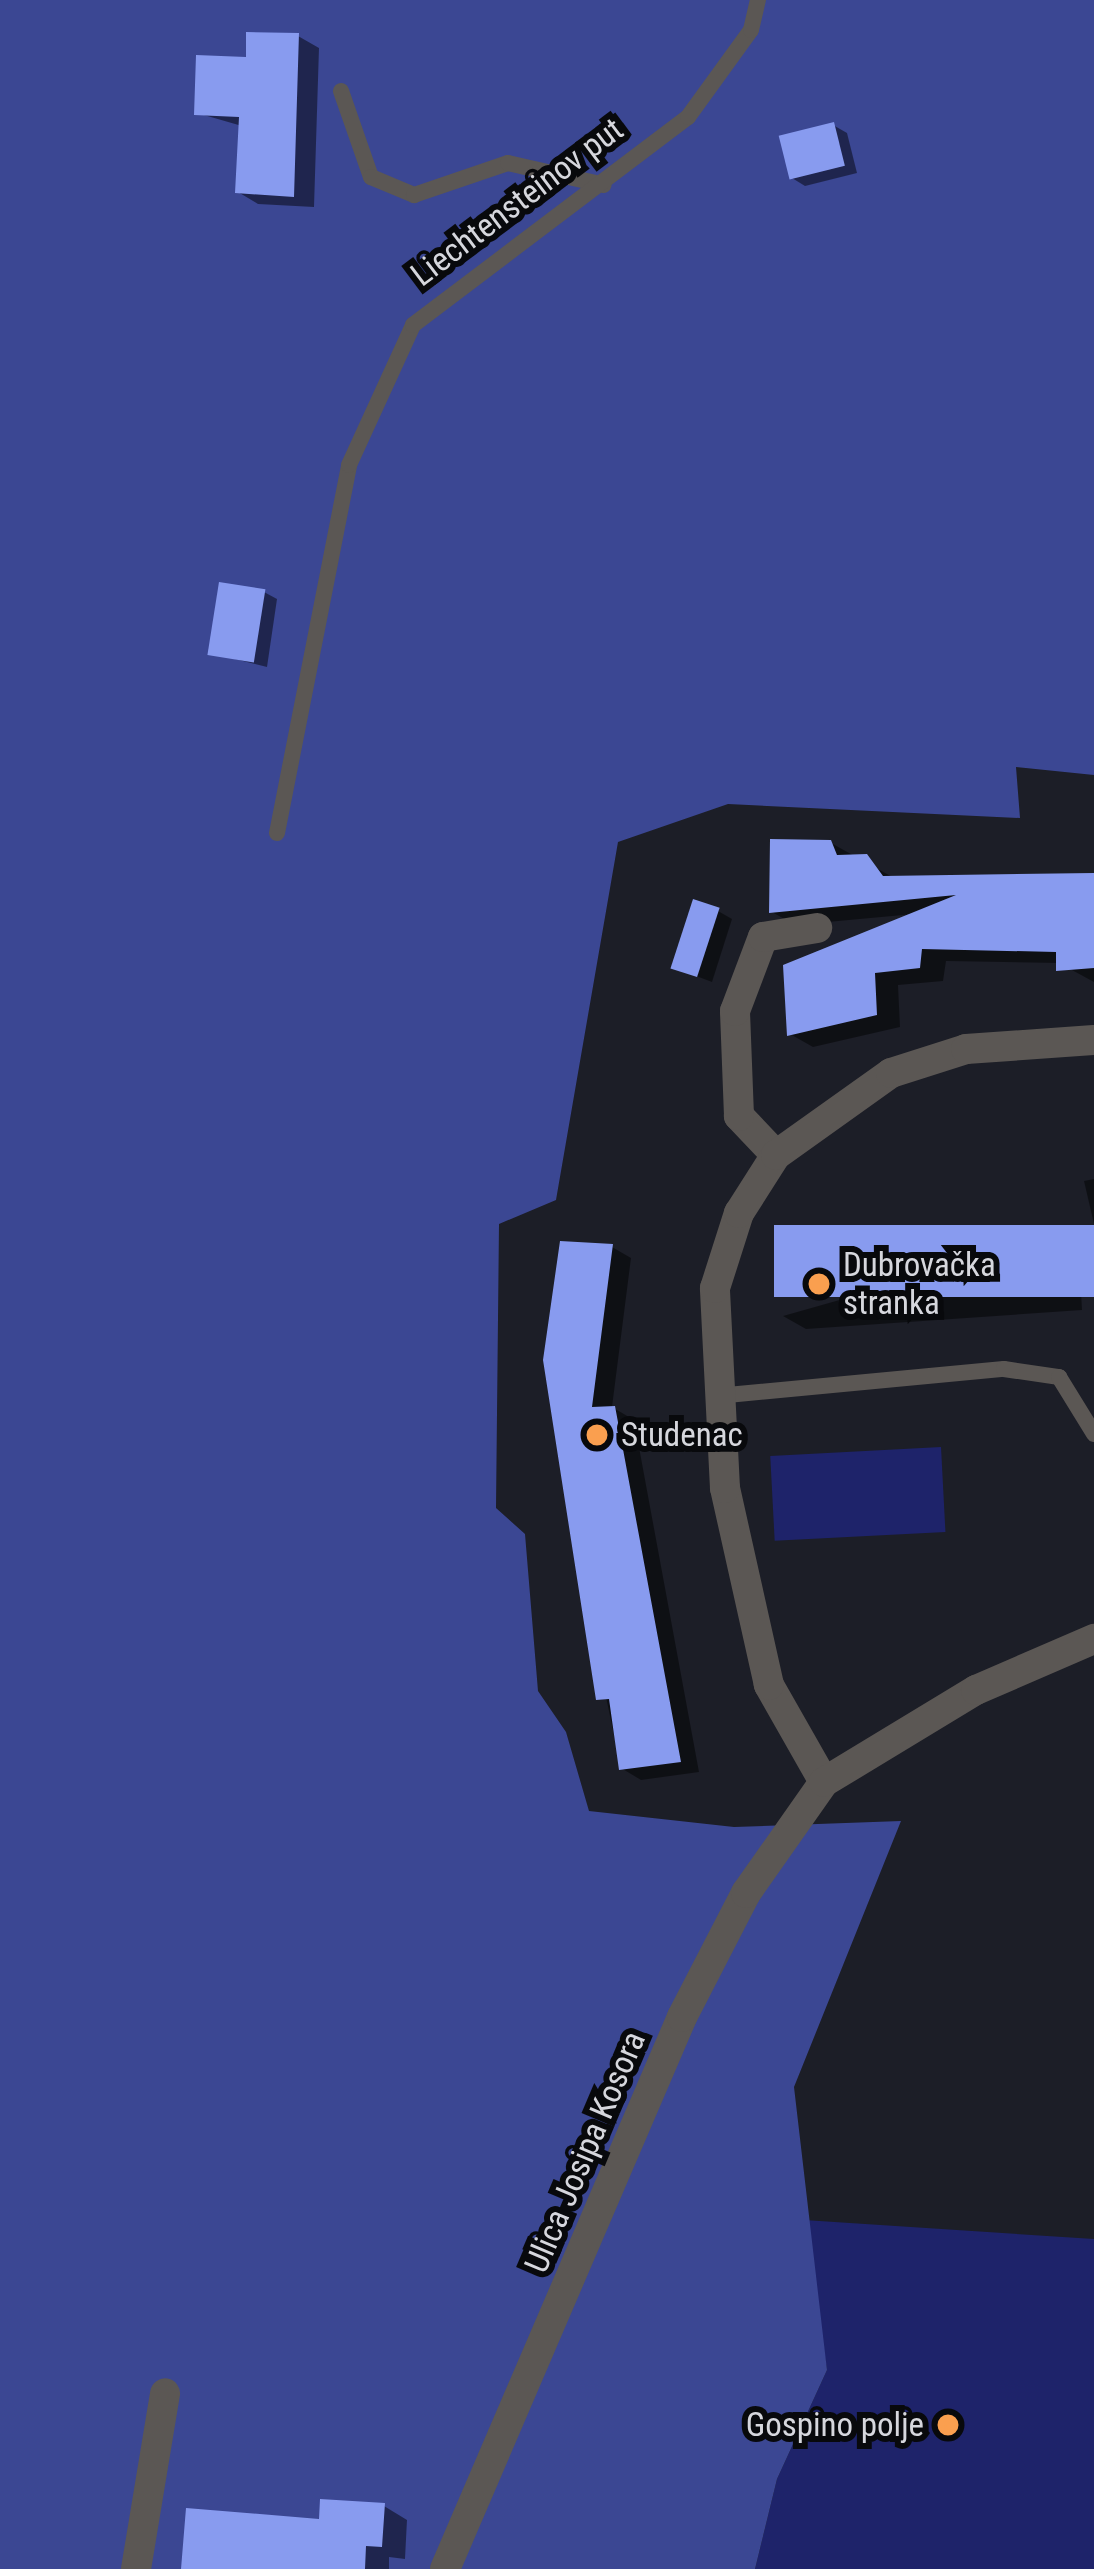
<!DOCTYPE html>
<meta charset="utf-8">
<style>
body{margin:0}
#map{position:relative;width:1094px;height:2569px;overflow:hidden;background:#1c1e27;font-family:"Roboto Condensed",sans-serif}
div>[style]{position:absolute}
.green>*{inset:0;background:#1e236a;transform-origin:0 0}
.forest>*{inset:0;background:#3b4793}
.shadow>*{inset:0;background:#0007}
.building>*{inset:0;background:#889bef;transform-origin:0 0}
.lane>*{height:16px;margin:-8px;padding:0 8px;transform-origin:8px;border-radius:8px;background:#5b5754}
.street>*{height:30px;margin:-15px;padding:0 15px;transform-origin:15px;border-radius:15px;background:#5b5754}
.dots>*{width:33px;height:33px;translate:-50% -50%;box-sizing:border-box;border:6px solid #08090c;border-radius:50%}
span{translate:-50% -50%;white-space:nowrap;text-align:center;line-height:1.15;-webkit-text-stroke:12px #08090c;paint-order:stroke}
.street-label{font-size:33px;color:#d6d7dd}
.poi-label{font-size:33px;color:#d6d7dd}
.left{translate:0 -50%;text-align:left}
.right{translate:-100% -50%;text-align:right}
</style>
<div id="map">
<div class="green">
<div style="left:941px;top:1447px;width:85px;height:171px;rotate:87deg"></div>
<div style="clip-path:polygon(804px 2220px,1094px 2239px,1094px 2569px,755px 2569px,777px 2479px,827px 2370px)"></div>
</div>
<div class="forest">
<div style="clip-path:polygon(0 0,1094px 0,1094px 775px,1016px 767px,1020px 818px,728px 804px,618px 842px,556px 1200px,499px 1224px,496px 1508px,525px 1534px,538px 1691px,566px 1732px,589px 1811px,734px 1827px,901px 1821px,794px 2087px,827px 2370px,777px 2479px,755px 2569px,0 2569px)"></div>
</div>
<div class="shadow">
<div style="clip-path:polygon(298px 36px,319px 48px,314px 207px,258px 204px,238px 192px,242px 126px,197px 113px,249px 60px)"></div>
<div style="clip-path:polygon(833px 125px,847px 133px,857px 173px,805px 186px,792px 178px)"></div>
<div style="clip-path:polygon(264px 592px,277px 599px,267px 667px,211px 653px)"></div>
<div style="clip-path:polygon(831px 843px,896px 879px,1094px 876px,1094px 982px,1059px 963px,946px 961px,943px 981px,898px 985px,900px 1027px,813px 1047px,790px 1034px,914px 914px,795px 925px,772px 912px)"></div>
<div style="clip-path:polygon(718px 911px,732px 919px,712px 982px,675px 968px)"></div>
<div style="clip-path:polygon(1094px 1179px,1094px 1224px,1084px 1181px)"></div>
<div style="clip-path:polygon(1094px 1228px,1094px 1288px,1081px 1291px,1082px 1310px,806px 1329px,783px 1316px)"></div>
<div style="clip-path:polygon(612px 1247px,631px 1258px,612px 1407px,634px 1420px,699px 1772px,641px 1780px,621px 1768px,576px 1555px,572px 1475px)"></div>
<div style="clip-path:polygon(384px 2506px,407px 2520px,405px 2559px,389px 2557px,389px 2569px,184px 2569px)"></div>
</div>
<div class="building">
<div style="clip-path:polygon(246px 32px,299px 33px,294px 197px,235px 193px,239px 117px,194px 115px,196px 55px,246px 57px)"></div>
<div style="left:834px;top:122px;width:45px;height:57px;rotate:76deg"></div>
<div style="left:219px;top:582px;width:47px;height:74px;rotate:9deg"></div>
<div style="clip-path:polygon(770px 839px,831px 840px,837px 855px,867px 854px,883px 876px,1094px 873px,1094px 968px,1056px 971px,1056px 952px,922px 949px,920px 968px,875px 973px,877px 1015px,787px 1036px,783px 965px,956px 895px,769px 913px)"></div>
<div style="left:693px;top:899px;width:28px;height:73px;rotate:18deg"></div>
<div style="left:1094px;top:1225px;width:72px;height:320px;rotate:90deg"></div>
<div style="clip-path:polygon(560px 1241px,613px 1244px,592px 1407px,615px 1406px,681px 1762px,619px 1770px,609px 1699px,596px 1700px,543px 1360px)"></div>
<div style="clip-path:polygon(320px 2499px,385px 2503px,382px 2547px,366px 2546px,365px 2569px,181px 2569px,186px 2508px,319px 2519px)"></div>
</div>
<div class="lane">
<div style="left:341px;top:91px;width:91px;rotate:70.8deg"></div>
<div style="left:371px;top:177px;width:47px;rotate:22.7deg"></div>
<div style="left:414px;top:195px;width:99px;rotate:-18.8deg"></div>
<div style="left:508px;top:163px;width:98px;rotate:12.9deg"></div>
<div style="left:277px;top:833px;width:375px;rotate:-78.9deg"></div>
<div style="left:349px;top:465px;width:154px;rotate:-65.4deg"></div>
<div style="left:413px;top:325px;width:345px;rotate:-37.1deg"></div>
<div style="left:688px;top:117px;width:107px;rotate:-54.1deg"></div>
<div style="left:751px;top:30px;width:31px;rotate:-77deg"></div>
<div style="left:717px;top:1396px;width:288px;rotate:-5.4deg"></div>
<div style="left:1004px;top:1369px;width:56px;rotate:8.3deg"></div>
<div style="left:1059px;top:1377px;width:67px;rotate:58.4deg"></div>
</div>
<div class="street">
<div style="left:776px;top:1155px;width:54px;rotate:-133.5deg"></div>
<div style="left:739px;top:1116px;width:105px;rotate:-92.2deg"></div>
<div style="left:735px;top:1011px;width:79px;rotate:-69.3deg"></div>
<div style="left:763px;top:937px;width:55px;rotate:-9.5deg"></div>
<div style="left:824px;top:1782px;width:112px;rotate:-119.6deg"></div>
<div style="left:769px;top:1685px;width:202px;rotate:-102.6deg"></div>
<div style="left:725px;top:1488px;width:200px;rotate:-92.9deg"></div>
<div style="left:715px;top:1288px;width:79px;rotate:-72.3deg"></div>
<div style="left:739px;top:1213px;width:69px;rotate:-57.5deg"></div>
<div style="left:776px;top:1155px;width:141px;rotate:-35.5deg"></div>
<div style="left:891px;top:1073px;width:79px;rotate:-17.7deg"></div>
<div style="left:966px;top:1049px;width:128px;rotate:-4deg"></div>
<div style="left:136px;top:2569px;width:178px;rotate:-80.6deg"></div>
<div style="left:445px;top:2569px;width:601px;rotate:-66.76deg"></div>
<div style="left:682px;top:2017px;width:140px;rotate:-62.7deg"></div>
<div style="left:746px;top:1893px;width:136px;rotate:-54.9deg"></div>
<div style="left:824px;top:1782px;width:178px;rotate:-31.2deg"></div>
<div style="left:976px;top:1690px;width:129px;rotate:-23.4deg"></div>
</div>
<div class="dots">
<div style="left:819px;top:1284px;background:#fa9f4f"></div>
<div style="left:597px;top:1435px;background:#fa9f4f"></div>
<div style="left:948px;top:2425px;background:#fa9f4f"></div>
</div>
<div class="street-label">
<span style="left:517px;top:202px;rotate:-37deg">Liechtensteinov put</span>
<span style="left:585px;top:2152px;rotate:-67deg">Ulica Josipa Kosora</span>
</div>
<div class="poi-label">
<span class="left" style="left:843px;top:1284px">Dubrovačka<br>stranka</span>
<span class="left" style="left:621px;top:1435px">Studenac</span>
<span class="right" style="left:924px;top:2425px">Gospino polje</span>
</div>
</div>
